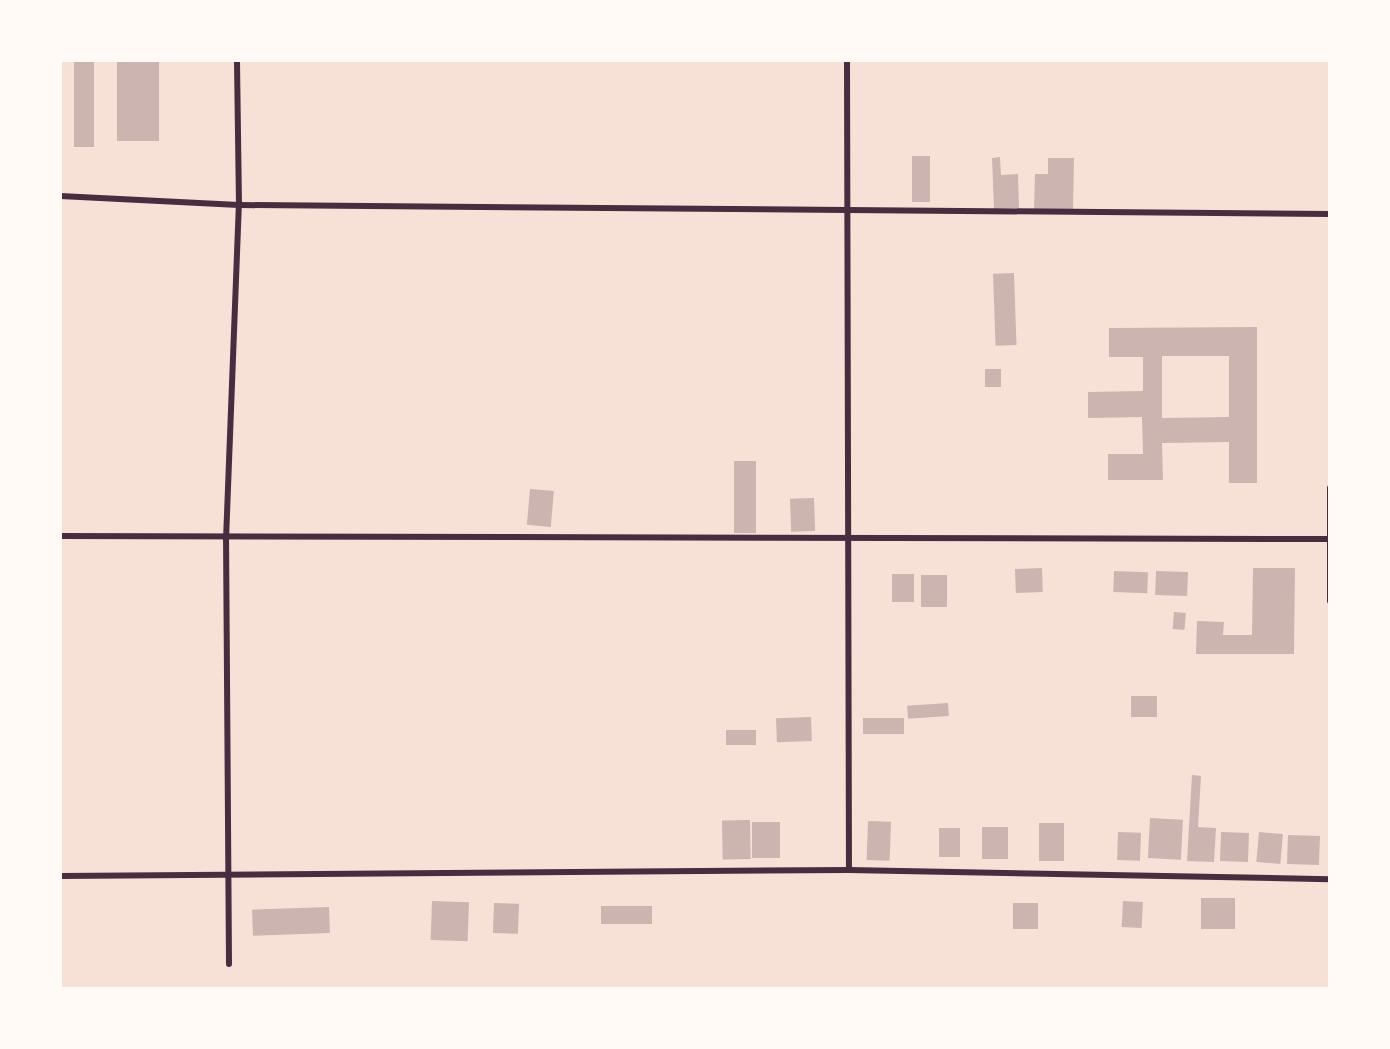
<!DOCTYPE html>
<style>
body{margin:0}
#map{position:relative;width:1390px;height:1049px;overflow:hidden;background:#f7e1d7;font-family:"Fira Sans",sans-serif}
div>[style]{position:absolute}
.building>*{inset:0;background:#ccb4b1;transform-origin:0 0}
.minor>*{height:6px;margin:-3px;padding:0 3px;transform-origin:3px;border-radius:3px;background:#4a2c40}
span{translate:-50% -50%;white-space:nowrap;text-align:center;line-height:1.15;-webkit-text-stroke:8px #fffaf5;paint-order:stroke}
.frame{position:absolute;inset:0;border:62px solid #fffaf5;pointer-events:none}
</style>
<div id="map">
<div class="building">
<div style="left:74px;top:60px;width:20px;height:87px"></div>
<div style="left:117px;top:60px;width:42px;height:81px"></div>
<div style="left:912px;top:156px;width:18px;height:46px"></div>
<div style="clip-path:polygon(1000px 157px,1001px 175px,1018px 174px,1019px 208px,994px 209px,992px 158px)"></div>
<div style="clip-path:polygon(1048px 158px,1074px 158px,1073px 210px,1034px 209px,1035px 174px,1048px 174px)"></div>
<div style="left:1014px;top:273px;width:72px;height:21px;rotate:88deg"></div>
<div style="clip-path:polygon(evenodd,1257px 327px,1257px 483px,1229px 483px,1229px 442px,1162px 443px,1163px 480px,1108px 480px,1108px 454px,1143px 454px,1142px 417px,1088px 418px,1088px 392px,1143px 391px,1143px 357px,1109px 357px,1109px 328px,1257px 327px,1162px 356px,1229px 356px,1229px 417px,1162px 418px,1162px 356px)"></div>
<div style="left:1001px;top:369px;width:18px;height:16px;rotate:90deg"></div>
<div style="left:734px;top:461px;width:22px;height:72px"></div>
<div style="left:530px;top:489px;width:24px;height:36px;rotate:5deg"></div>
<div style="left:814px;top:498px;width:33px;height:24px;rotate:88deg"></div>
<div style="left:1042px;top:568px;width:24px;height:27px;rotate:88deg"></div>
<div style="clip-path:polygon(1253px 568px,1295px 568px,1294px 654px,1196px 654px,1197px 621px,1224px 622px,1223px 635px,1252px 635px)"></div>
<div style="left:1114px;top:571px;width:34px;height:21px;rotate:2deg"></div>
<div style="left:1156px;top:571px;width:32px;height:24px;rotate:2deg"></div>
<div style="left:892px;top:574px;width:22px;height:28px"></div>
<div style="left:947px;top:575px;width:32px;height:26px;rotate:90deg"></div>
<div style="left:1174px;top:612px;width:12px;height:17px;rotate:5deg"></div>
<div style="left:1131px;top:696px;width:26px;height:21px"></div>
<div style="left:948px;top:703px;width:13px;height:41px;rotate:86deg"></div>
<div style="left:811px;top:717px;width:24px;height:35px;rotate:88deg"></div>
<div style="left:863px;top:718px;width:41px;height:16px"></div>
<div style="left:756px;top:730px;width:15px;height:30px;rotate:90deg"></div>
<div style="clip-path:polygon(1192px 775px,1201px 776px,1198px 827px,1216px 828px,1214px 862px,1187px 861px)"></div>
<div style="left:1150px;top:818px;width:33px;height:40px;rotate:3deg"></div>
<div style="left:750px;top:820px;width:39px;height:28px;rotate:89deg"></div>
<div style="left:868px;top:821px;width:23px;height:39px;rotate:2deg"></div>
<div style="left:752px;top:822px;width:28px;height:36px"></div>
<div style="left:1039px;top:823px;width:25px;height:38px"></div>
<div style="left:982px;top:827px;width:26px;height:32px"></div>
<div style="left:939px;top:828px;width:21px;height:29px"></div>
<div style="left:1118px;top:832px;width:23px;height:28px;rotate:2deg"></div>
<div style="left:1221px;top:832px;width:28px;height:29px;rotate:2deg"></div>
<div style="left:1259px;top:832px;width:24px;height:30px;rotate:5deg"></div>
<div style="left:1288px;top:835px;width:32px;height:29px;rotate:2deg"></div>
<div style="left:1201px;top:898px;width:34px;height:31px"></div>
<div style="left:432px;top:901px;width:37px;height:39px;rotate:2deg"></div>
<div style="left:1123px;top:901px;width:20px;height:26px;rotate:3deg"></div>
<div style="left:494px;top:903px;width:25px;height:30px;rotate:2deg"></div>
<div style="left:1013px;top:903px;width:25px;height:26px"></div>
<div style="left:652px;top:906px;width:18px;height:51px;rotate:90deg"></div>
<div style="left:329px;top:907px;width:26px;height:77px;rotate:88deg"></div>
</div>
<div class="minor">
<div style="left:847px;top:60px;width:810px;rotate:89.86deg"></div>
<div style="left:60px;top:196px;width:179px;rotate:2.9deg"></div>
<div style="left:239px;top:205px;width:1091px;rotate:0.47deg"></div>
<div style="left:1330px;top:488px;width:113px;rotate:90deg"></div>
<div style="left:60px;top:536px;width:1270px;rotate:0.14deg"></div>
<div style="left:60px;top:876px;width:789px;rotate:-0.44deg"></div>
<div style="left:849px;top:870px;width:481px;rotate:1.1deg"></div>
<div style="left:229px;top:964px;width:424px;rotate:-90.4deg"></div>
<div style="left:226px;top:540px;width:335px;rotate:-87.8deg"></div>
<div style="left:239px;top:205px;width:145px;rotate:-90.8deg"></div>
</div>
<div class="frame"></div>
</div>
